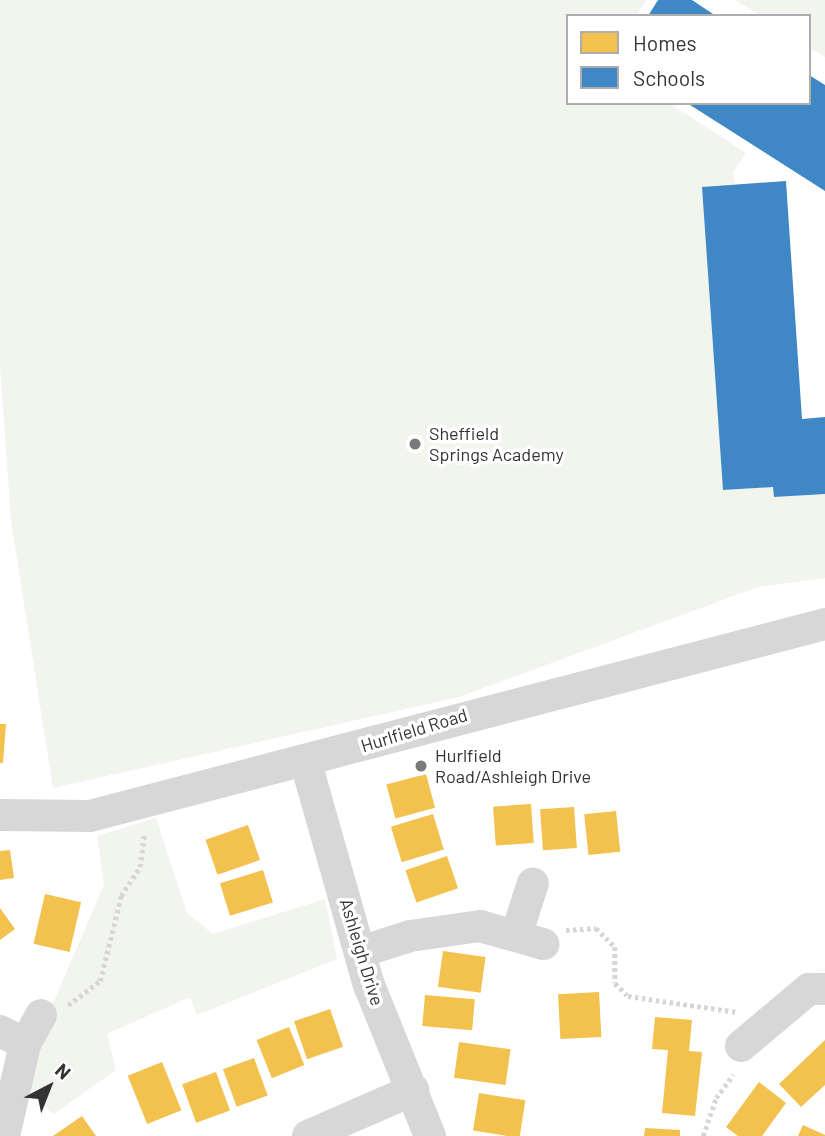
<!DOCTYPE html>
<style>
body{margin:0}
#map{position:relative;width:825px;height:1136px;overflow:hidden;background:#fff;font-family:Barlow,sans-serif}
div>[style]{position:absolute}
.green>*{inset:0;background:#f1f5ed}
.homes>*{inset:0;background:#f2c14e;transform-origin:0 0}
.schools>*{inset:0;background:#3f88c5}
.path>*{height:4.5px;margin-top:-2.25px;transform-origin:0;background:repeating-linear-gradient(90deg,#d6d6d6 0 3.5px,transparent 0 7px)}
.minor>*{height:32px;margin:-16px;padding:0 16px;transform-origin:16px;border-radius:16px;background:#d7d7d7}
.dots>*{width:19px;height:19px;translate:-50% -50%;box-sizing:border-box;border:4px solid #fff;border-radius:50%}
span{translate:-50% -50%;white-space:nowrap;text-align:center;line-height:1.15;-webkit-text-stroke:7px #fff;paint-order:stroke}
.poi-label{font-size:18px;color:#333}
.left{translate:0 -50%;text-align:left}
.street-label{font-size:18px;color:#333}
.legend{position:absolute;left:566px;top:14px;width:245px;height:91px;box-sizing:border-box;background:#fff;border:2px solid #adadad;margin:0;padding:9px 12px;list-style:none;font-size:21px;color:#333}
.legend li{display:flex;align-items:center;gap:14px;height:35px}
.legend b{width:35px;border:2px solid #adadad}
.north{position:absolute;left:14px;top:1052px;width:70px;height:70px;-webkit-text-stroke:5px #fff;paint-order:stroke;rotate:42deg;font-size:19px;font-weight:700;line-height:28px;text-align:center;color:#333}
.north::after{content:'';display:block;margin:auto;width:24px;height:32px;background:#333;clip-path:polygon(50% 0,100% 100%,50% 72%,0 100%)}
</style>
<div id="map">
<div class="green">
<div style="clip-path:polygon(0 0,647px 0,636px 16px,568px 16px,568px 103px,669px 103px,746px 153px,733px 172px,735px 184px,702px 187px,723px 490px,773px 487px,775px 497px,825px 494px,825px 578px,758px 587px,459px 697px,53px 788px,11px 521px,0 366px)"></div>
<div style="clip-path:polygon(735px 0,825px 0,825px 57px,809px 47px,809px 16px,760px 16px)"></div>
<div style="clip-path:polygon(156px 818px,187px 913px,213px 934px,325px 899px,337px 959px,197px 1015px,190px 997px,107px 1034px,116px 1070px,54px 1114px,18px 1084px,104px 885px,97px 836px)"></div>
</div>
<div class="homes">
<div style="clip-path:polygon(0 724px,6px 724px,3px 763px,0 763px)"></div>
<div style="left:426px;top:774px;width:35px;height:41px;rotate:75deg"></div>
<div style="left:531px;top:804px;width:39px;height:38px;rotate:86deg"></div>
<div style="left:574px;top:807px;width:41px;height:34px;rotate:86deg"></div>
<div style="left:616px;top:811px;width:41px;height:32px;rotate:84deg"></div>
<div style="left:433px;top:814px;width:37px;height:44px;rotate:73deg"></div>
<div style="left:248px;top:825px;width:37px;height:45px;rotate:71deg"></div>
<div style="clip-path:polygon(10px 850px,14px 878px,0 880px,0 851px)"></div>
<div style="left:447px;top:856px;width:34px;height:44px;rotate:71deg"></div>
<div style="left:263px;top:870px;width:34px;height:45px;rotate:73deg"></div>
<div style="left:45px;top:894px;width:37px;height:51px;rotate:13deg"></div>
<div style="clip-path:polygon(0 908px,15px 929px,0 940px)"></div>
<div style="left:443px;top:951px;width:43px;height:36px;rotate:8deg"></div>
<div style="left:599px;top:992px;width:45px;height:41px;rotate:87deg"></div>
<div style="left:425px;top:995px;width:50px;height:31px;rotate:5deg"></div>
<div style="left:330px;top:1009px;width:40px;height:38px;rotate:71deg"></div>
<div style="clip-path:polygon(655px 1017px,692px 1020px,689px 1051px,702px 1052px,695px 1116px,662px 1113px,668px 1050px,652px 1049px)"></div>
<div style="left:289px;top:1027px;width:41px;height:35px;rotate:68deg"></div>
<div style="clip-path:polygon(825px 1040px,825px 1085px,801px 1107px,779px 1084px)"></div>
<div style="left:459px;top:1042px;width:52px;height:36px;rotate:8deg"></div>
<div style="left:254px;top:1058px;width:40px;height:33px;rotate:70deg"></div>
<div style="left:162px;top:1062px;width:52px;height:37px;rotate:68deg"></div>
<div style="left:216px;top:1072px;width:41px;height:36px;rotate:70deg"></div>
<div style="clip-path:polygon(759px 1082px,786px 1103px,762px 1136px,738px 1136px,726px 1127px)"></div>
<div style="left:479px;top:1093px;width:47px;height:38px;rotate:9deg"></div>
<div style="clip-path:polygon(82px 1116px,96px 1136px,53px 1136px)"></div>
<div style="clip-path:polygon(803px 1125px,825px 1135px,825px 1136px,798px 1136px)"></div>
<div style="clip-path:polygon(645px 1128px,680px 1130px,680px 1136px,644px 1136px)"></div>
</div>
<div class="schools">
<div style="clip-path:polygon(658px 0,692px 0,716px 16px,648px 16px)"></div>
<div style="clip-path:polygon(809px 75px,825px 85px,825px 191px,687px 103px,809px 103px)"></div>
<div style="clip-path:polygon(786px 181px,802px 419px,825px 417px,825px 494px,774px 497px,773px 487px,723px 490px,702px 187px)"></div>
</div>
<div class="path">
<div style="left:566px;top:930px;width:30px;rotate:-4deg"></div>
<div style="left:596px;top:928px;width:27px;rotate:45deg"></div>
<div style="left:615px;top:947px;width:36px;rotate:90deg"></div>
<div style="left:615px;top:983px;width:18px;rotate:45deg"></div>
<div style="left:628px;top:996px;width:110px;rotate:8.4deg"></div>
<div style="left:68px;top:1005px;width:40px;rotate:-37deg"></div>
<div style="left:100px;top:981px;width:88px;rotate:-76.1deg"></div>
<div style="left:121px;top:896px;width:35px;rotate:-57deg"></div>
<div style="left:140px;top:867px;width:34px;rotate:-83deg"></div>
<div style="left:703px;top:1136px;width:40px;rotate:-71.1deg"></div>
<div style="left:716px;top:1098px;width:29px;rotate:-54deg"></div>
</div>
<div class="minor">
<div style="left:306px;top:763px;width:231px;rotate:74.2deg"></div>
<div style="left:369px;top:985px;width:163px;rotate:68deg"></div>
<div style="left:0;top:815px;width:90px;rotate:0.6deg"></div>
<div style="left:90px;top:816px;width:760px;rotate:-14.64deg"></div>
<div style="left:517px;top:933px;width:52px;rotate:-72.3deg"></div>
<div style="left:360px;top:952px;width:52px;rotate:-17.7deg"></div>
<div style="left:410px;top:936px;width:71px;rotate:-8.1deg"></div>
<div style="left:480px;top:926px;width:66px;rotate:15.9deg"></div>
<div style="left:0;top:1031px;width:28px;rotate:27deg"></div>
<div style="left:741px;top:1046px;width:89px;rotate:-40deg"></div>
<div style="left:809px;top:989px;width:16px"></div>
<div style="left:4px;top:1136px;width:94px;rotate:-77.1deg"></div>
<div style="left:25px;top:1044px;width:33px;rotate:-61deg"></div>
<div style="left:308px;top:1136px;width:115px;rotate:-23.7deg"></div>
</div>
<div class="dots">
<div style="left:415px;top:444px;background:#7a7a7a"></div>
<div style="left:421px;top:766px;background:#7a7a7a"></div>
</div>
<div class="poi-label">
<span class="left" style="left:429px;top:444px">Sheffield<br>Springs Academy</span>
<span class="left" style="left:435px;top:766px">Hurlfield<br>Road/Ashleigh Drive</span>
</div>
<div class="street-label">
<span style="left:414px;top:730px;rotate:-17deg">Hurlfield Road</span>
<span style="left:362px;top:952px;rotate:73deg">Ashleigh Drive</span>
</div>
<ul class="legend">
<li><b style="height:19px;background:#f2c14e"></b>Homes</li>
<li><b style="height:19px;background:#3f88c5"></b>Schools</li>
</ul>
<div class="north">N</div>
</div>
